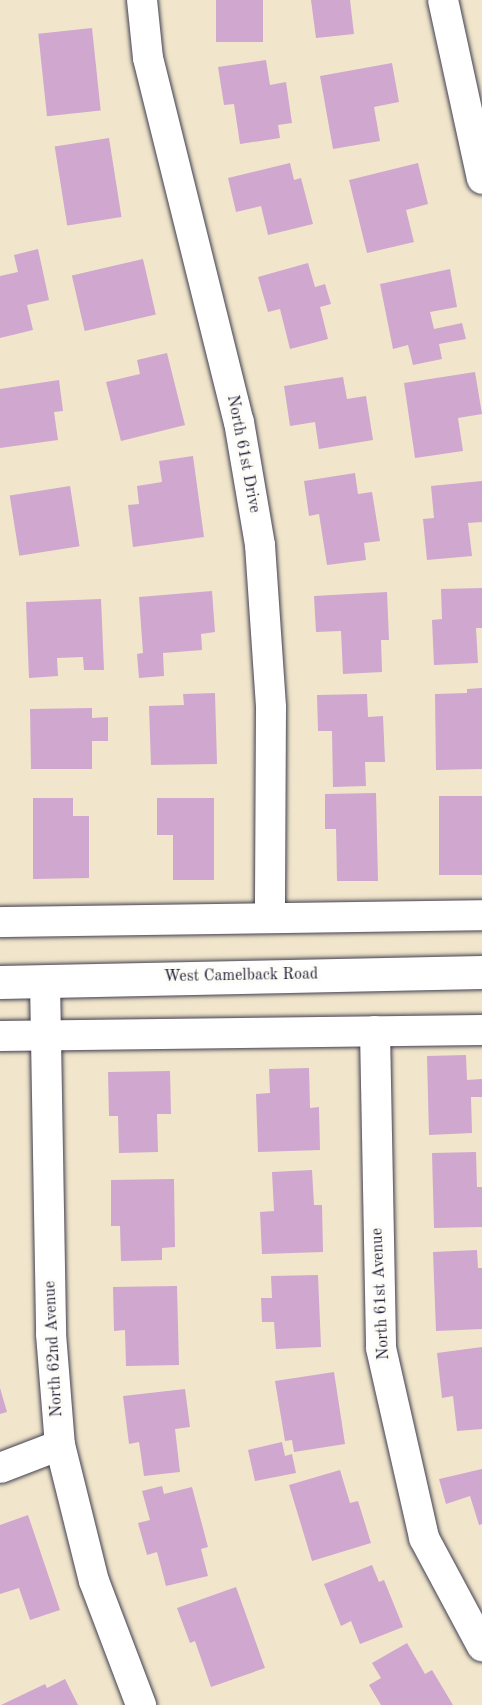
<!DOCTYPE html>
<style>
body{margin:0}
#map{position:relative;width:482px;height:1705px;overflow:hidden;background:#f1e6cb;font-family:"Old Standard TT",serif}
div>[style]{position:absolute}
.building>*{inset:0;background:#cfa7cf;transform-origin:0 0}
.roads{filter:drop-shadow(0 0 2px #413f51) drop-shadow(0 0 2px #413f51)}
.minor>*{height:30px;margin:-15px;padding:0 15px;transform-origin:15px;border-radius:15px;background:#fff}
.major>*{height:33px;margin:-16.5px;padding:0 16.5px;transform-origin:16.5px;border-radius:16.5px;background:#fff}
span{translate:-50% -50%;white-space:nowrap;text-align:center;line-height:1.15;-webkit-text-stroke:6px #fdfcf7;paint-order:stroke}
.street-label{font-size:16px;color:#22223b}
</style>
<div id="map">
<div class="building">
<div style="left:216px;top:0;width:47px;height:42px"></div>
<div style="clip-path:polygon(311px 0,350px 0,354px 34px,316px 38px)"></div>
<div style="left:92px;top:28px;width:83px;height:54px;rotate:84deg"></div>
<div style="clip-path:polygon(266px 60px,270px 85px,286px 82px,292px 123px,278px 125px,280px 138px,240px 144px,234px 104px,224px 105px,218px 67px)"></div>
<div style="clip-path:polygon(392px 63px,399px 102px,374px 107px,380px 141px,333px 149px,320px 76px)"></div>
<div style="left:109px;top:138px;width:80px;height:55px;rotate:81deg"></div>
<div style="clip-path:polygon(290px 163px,294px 180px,301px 178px,313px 224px,268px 235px,261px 206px,236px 212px,228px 178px)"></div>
<div style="clip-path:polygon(418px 163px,428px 204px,406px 210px,414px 242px,367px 253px,349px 180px)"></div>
<div style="clip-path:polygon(38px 249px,49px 300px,27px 305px,33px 330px,0 338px,0 276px,18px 272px,14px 255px)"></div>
<div style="left:143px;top:259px;width:57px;height:73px;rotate:77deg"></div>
<div style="clip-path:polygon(308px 263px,315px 287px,325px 284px,331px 304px,320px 307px,328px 339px,290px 349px,280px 309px,268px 312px,258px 277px)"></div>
<div style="clip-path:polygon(450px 269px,457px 307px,430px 312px,434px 329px,462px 323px,466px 339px,439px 344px,442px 359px,413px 365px,408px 345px,393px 349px,380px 284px)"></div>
<div style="clip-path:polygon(167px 353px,185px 425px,121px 441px,106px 382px,140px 374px,137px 360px)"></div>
<div style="clip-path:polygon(475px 372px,482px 414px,458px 418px,463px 451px,415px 458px,404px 383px)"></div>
<div style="clip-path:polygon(343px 377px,347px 399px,366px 396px,373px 440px,319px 449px,315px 422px,290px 426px,284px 386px)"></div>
<div style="clip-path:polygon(59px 380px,63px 411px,54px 412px,58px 440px,0 448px,0 389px)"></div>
<div style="clip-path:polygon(193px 456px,204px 537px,133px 547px,128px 505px,139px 504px,137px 486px,162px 482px,159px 461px)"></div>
<div style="clip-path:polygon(355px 473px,358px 494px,372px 492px,380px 541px,364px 543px,366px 560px,327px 565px,319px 514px,309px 516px,304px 481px)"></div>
<div style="clip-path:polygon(482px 481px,482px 522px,468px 523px,472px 556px,427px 560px,423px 519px,434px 518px,431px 486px)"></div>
<div style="left:70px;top:486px;width:61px;height:61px;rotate:81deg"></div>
<div style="clip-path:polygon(482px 588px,482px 628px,476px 628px,478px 663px,434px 665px,432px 620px,442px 619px,441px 589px)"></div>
<div style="clip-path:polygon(212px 591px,215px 632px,201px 634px,202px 650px,163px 653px,164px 676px,139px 678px,137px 654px,143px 653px,139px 597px)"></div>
<div style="clip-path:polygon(387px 592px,389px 640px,381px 640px,382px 672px,343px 674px,341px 631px,316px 632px,314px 596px)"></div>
<div style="clip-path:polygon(101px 599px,104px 670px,84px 670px,83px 657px,57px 658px,58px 676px,29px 678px,26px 602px)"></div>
<div style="clip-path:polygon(482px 688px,482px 769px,436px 770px,435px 694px,467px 693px,467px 689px)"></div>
<div style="clip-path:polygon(215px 693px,217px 764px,151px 765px,149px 706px,184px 705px,183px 694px)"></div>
<div style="clip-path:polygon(367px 694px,368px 717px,383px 716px,385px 762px,365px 762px,366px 786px,333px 787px,332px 731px,318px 731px,317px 695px)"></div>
<div style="clip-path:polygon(92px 708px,92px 718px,108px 717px,108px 741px,92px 741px,92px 769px,31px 769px,30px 709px)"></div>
<div style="clip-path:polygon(376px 793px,378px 881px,337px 881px,336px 829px,325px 829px,325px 794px)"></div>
<div style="left:482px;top:796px;width:79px;height:43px;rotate:90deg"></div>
<div style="clip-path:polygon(33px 798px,73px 798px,73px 816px,89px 816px,89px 878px,33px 879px)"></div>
<div style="clip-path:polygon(157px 798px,214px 798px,214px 880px,173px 880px,173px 835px,157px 835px)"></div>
<div style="clip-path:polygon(466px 1055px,467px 1080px,482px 1079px,482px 1097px,471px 1097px,472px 1133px,429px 1135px,427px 1056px)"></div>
<div style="clip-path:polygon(309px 1068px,310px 1108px,319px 1107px,320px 1150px,258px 1152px,256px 1094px,270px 1093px,269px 1069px)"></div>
<div style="clip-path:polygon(170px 1071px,171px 1114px,157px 1114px,158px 1152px,119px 1153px,118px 1116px,109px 1116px,108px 1072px)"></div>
<div style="clip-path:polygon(476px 1152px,477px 1187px,482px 1187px,482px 1227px,434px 1228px,432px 1153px)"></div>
<div style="clip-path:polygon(312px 1170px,314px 1205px,322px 1205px,323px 1252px,262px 1254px,260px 1212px,274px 1211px,272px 1172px)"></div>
<div style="clip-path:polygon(174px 1179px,175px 1247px,162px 1248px,162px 1260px,121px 1261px,120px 1226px,111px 1226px,111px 1180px)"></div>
<div style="clip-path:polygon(477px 1250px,478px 1268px,482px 1268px,482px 1329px,436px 1331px,433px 1252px)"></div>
<div style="clip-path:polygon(318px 1275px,321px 1347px,276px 1349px,274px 1322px,262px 1322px,261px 1298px,272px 1298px,271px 1276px)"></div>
<div style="clip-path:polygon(177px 1286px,179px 1365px,126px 1366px,125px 1330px,114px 1331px,113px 1287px)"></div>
<div style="clip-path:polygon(482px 1347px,482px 1429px,457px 1431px,453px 1396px,442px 1398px,437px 1353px)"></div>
<div style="clip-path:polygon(334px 1372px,345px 1444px,294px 1452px,292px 1440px,285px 1441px,275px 1381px)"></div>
<div style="clip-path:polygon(0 1388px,7px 1412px,0 1414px)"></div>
<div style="clip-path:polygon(185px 1389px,190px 1427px,175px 1429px,180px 1472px,144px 1476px,139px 1442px,129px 1444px,123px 1396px)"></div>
<div style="clip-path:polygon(282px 1442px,285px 1456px,292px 1454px,296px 1473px,255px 1481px,248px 1450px)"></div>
<div style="clip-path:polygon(482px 1469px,482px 1524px,479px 1525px,470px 1496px,446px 1504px,439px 1479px)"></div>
<div style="clip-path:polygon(340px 1470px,350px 1503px,358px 1501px,371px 1543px,312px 1561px,289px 1485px)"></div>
<div style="clip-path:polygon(162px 1486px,164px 1494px,192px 1487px,208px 1547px,201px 1549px,208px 1576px,166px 1586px,157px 1552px,147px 1555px,138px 1523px,150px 1520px,142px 1491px)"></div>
<div style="clip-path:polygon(28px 1515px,60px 1610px,30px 1620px,19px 1588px,0 1594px,0 1525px)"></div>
<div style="clip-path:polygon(372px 1565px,379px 1582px,384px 1580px,403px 1627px,360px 1644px,351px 1621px,341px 1626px,324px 1584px)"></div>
<div style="clip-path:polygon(236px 1587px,265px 1668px,211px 1687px,195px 1641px,190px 1643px,177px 1608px)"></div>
<div style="clip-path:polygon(407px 1643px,425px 1674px,432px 1670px,453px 1705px,381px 1705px,369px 1685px,381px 1678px,372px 1663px)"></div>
<div style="clip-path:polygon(65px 1679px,78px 1705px,1px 1705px,45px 1684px,47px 1688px)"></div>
</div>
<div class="roads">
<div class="minor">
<div style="left:142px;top:0;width:58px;rotate:84.1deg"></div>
<div style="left:148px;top:58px;width:375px;rotate:76deg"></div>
<div style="left:239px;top:422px;width:125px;rotate:80.3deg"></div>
<div style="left:260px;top:545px;width:163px;rotate:86.1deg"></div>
<div style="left:271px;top:708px;width:210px;rotate:90.3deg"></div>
<div style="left:443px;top:0;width:183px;rotate:77.7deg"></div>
<div style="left:0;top:922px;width:482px;rotate:-0.8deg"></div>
<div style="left:45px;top:981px;width:353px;rotate:89deg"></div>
<div style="left:51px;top:1334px;width:111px;rotate:85.4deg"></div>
<div style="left:60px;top:1445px;width:140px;rotate:76deg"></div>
<div style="left:94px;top:1581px;width:133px;rotate:69.2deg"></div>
<div style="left:375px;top:1031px;width:317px;rotate:88.9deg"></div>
<div style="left:381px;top:1348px;width:195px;rotate:77.2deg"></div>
<div style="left:424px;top:1538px;width:123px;rotate:61.8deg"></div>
<div style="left:0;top:1036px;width:482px;rotate:-0.7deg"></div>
<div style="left:0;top:1468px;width:64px;rotate:-21deg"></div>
</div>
<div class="major">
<div style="left:0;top:982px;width:482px;rotate:-1.2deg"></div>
</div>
</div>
<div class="street-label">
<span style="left:243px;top:454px;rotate:79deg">North 61st Drive</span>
<span style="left:241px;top:976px;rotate:-1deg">West Camelback Road</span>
<span style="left:381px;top:1294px;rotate:-93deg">North 61st Avenue</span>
<span style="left:54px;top:1349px;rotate:-93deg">North 62nd Avenue</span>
</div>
</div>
